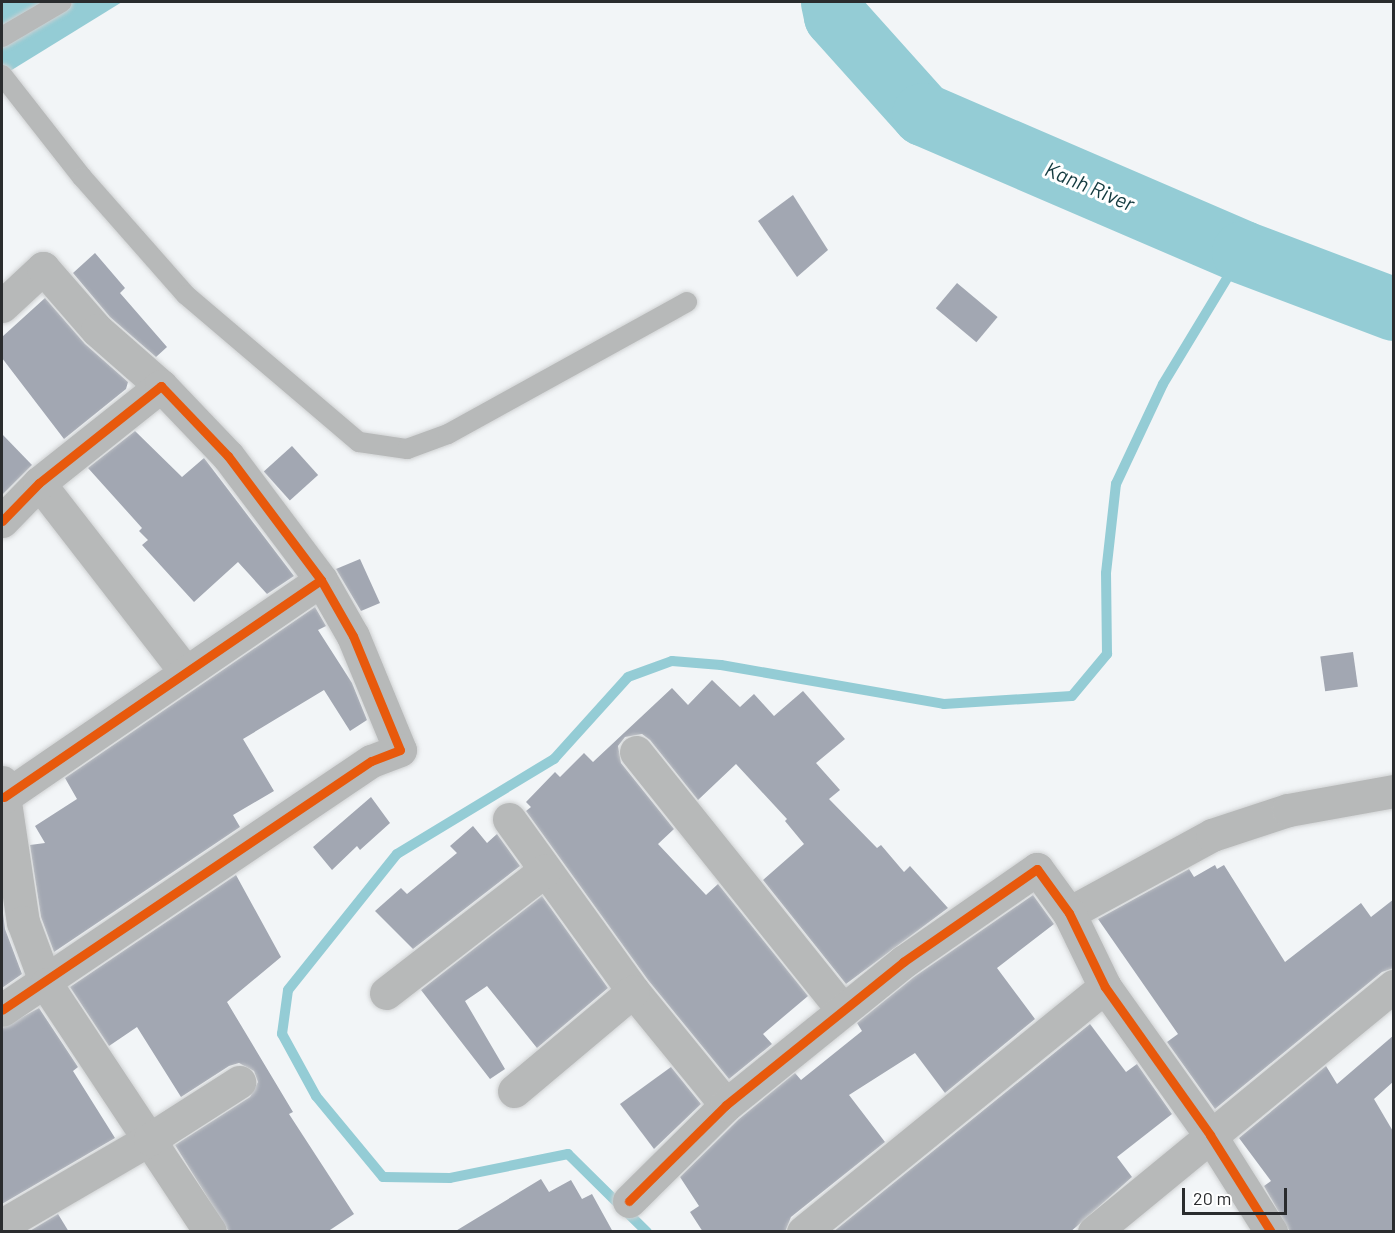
<!DOCTYPE html>
<style>
body{margin:0}
#map{position:relative;width:1395px;height:1233px;overflow:hidden;background:#f2f5f7;font-family:Barlow,sans-serif}
div>[style]{position:absolute}
.water>*{inset:0;background:#94ccd5}
.stream>*{height:10px;margin:-5px;padding:0 5px;transform-origin:5px;border-radius:5px;background:#94ccd5}
.river>*{height:63px;margin:-31.5px;padding:0 31.5px;transform-origin:31.5px;border-radius:31.5px;background:#94ccd5}
.building>*{inset:0;background:#a2a7b2;transform-origin:0 0}
.roads{filter:drop-shadow(0 0 2px #cfd1d2) drop-shadow(0 0 2px #cfd1d2)}
.service>*{height:20px;margin:-10px;padding:0 10px;transform-origin:10px;border-radius:10px;background:#b7b9b9}
.minor>*{height:33px;margin:-16.5px;padding:0 16.5px;transform-origin:16.5px;border-radius:16.5px;background:#b7b9b9}
.cycleway>*{height:9px;margin:-4.5px;padding:0 4.5px;transform-origin:4.5px;border-radius:4.5px;background:#e8590c}
span{translate:-50% -50%;white-space:nowrap;text-align:center;line-height:1.15;-webkit-text-stroke:6px #fff;paint-order:stroke}
.water-label{font-size:21px;color:#133a3f;font-style:italic}
.frame{position:absolute;inset:0;border:3px solid #2a2c2e;pointer-events:none}
.scale{position:absolute;left:1182px;top:1188px;width:105px;height:27px;box-sizing:border-box;border:3px solid #2a2c2e;border-top:0;padding-left:8px;font-size:18px;line-height:21px;white-space:nowrap;color:#2a2c2e;-webkit-text-stroke:4px #fff;paint-order:stroke}
</style>
<div id="map">
<div class="water">
<div style="clip-path:polygon(2px 2px,122px 2px,2px 76px)"></div>
</div>
<div class="stream">
<div style="left:647px;top:1232px;width:111px;rotate:-135.4deg"></div>
<div style="left:568px;top:1154px;width:120px;rotate:168.5deg"></div>
<div style="left:450px;top:1178px;width:67px;rotate:-179.1deg"></div>
<div style="left:383px;top:1177px;width:105px;rotate:-129.6deg"></div>
<div style="left:316px;top:1096px;width:71px;rotate:-118.7deg"></div>
<div style="left:282px;top:1034px;width:44px;rotate:-82.2deg"></div>
<div style="left:288px;top:990px;width:174px;rotate:-51.3deg"></div>
<div style="left:397px;top:854px;width:184px;rotate:-31.2deg"></div>
<div style="left:554px;top:759px;width:110px;rotate:-47.9deg"></div>
<div style="left:628px;top:677px;width:47px;rotate:-20deg"></div>
<div style="left:672px;top:661px;width:49px;rotate:4.7deg"></div>
<div style="left:721px;top:665px;width:226px;rotate:9.9deg"></div>
<div style="left:944px;top:704px;width:128px;rotate:-3.6deg"></div>
<div style="left:1072px;top:696px;width:55px;rotate:-50.2deg"></div>
<div style="left:1107px;top:654px;width:81px;rotate:-90.7deg"></div>
<div style="left:1106px;top:573px;width:90px;rotate:-83.6deg"></div>
<div style="left:1116px;top:484px;width:110px;rotate:-64.8deg"></div>
<div style="left:1163px;top:384px;width:154px;rotate:-58.8deg"></div>
</div>
<div class="river">
<div style="left:832px;top:2px;width:14px;rotate:78deg"></div>
<div style="left:835px;top:16px;width:132px;rotate:48.1deg"></div>
<div style="left:923px;top:114px;width:348px;rotate:23.3deg"></div>
<div style="left:1243px;top:252px;width:161px;rotate:20.7deg"></div>
</div>
<div class="building">
<div style="clip-path:polygon(793px 195px,828px 250px,797px 277px,758px 221px)"></div>
<div style="clip-path:polygon(95px 253px,125px 288px,120px 293px,167px 347px,156px 357px,110px 317px,73px 273px)"></div>
<div style="left:957px;top:283px;width:53px;height:33px;rotate:40deg"></div>
<div style="clip-path:polygon(45px 298px,85px 344px,128px 382px,126px 389px,64px 439px,2px 358px,2px 337px)"></div>
<div style="clip-path:polygon(135px 431px,182px 477px,204px 458px,294px 576px,267px 594px,238px 562px,194px 602px,142px 545px,148px 540px,139px 531px,142px 528px,88px 468px)"></div>
<div style="clip-path:polygon(2px 434px,32px 465px,2px 495px)"></div>
<div style="left:292px;top:446px;width:39px;height:38px;rotate:48deg"></div>
<div style="clip-path:polygon(360px 559px,380px 603px,361px 611px,336px 569px)"></div>
<div style="clip-path:polygon(315px 607px,326px 626px,318px 630px,352px 683px,367px 720px,350px 731px,324px 690px,243px 739px,274px 791px,233px 815px,240px 827px,54px 952px,41px 917px,30px 845px,45px 843px,35px 826px,77px 799px,65px 778px)"></div>
<div style="left:1353px;top:652px;width:35px;height:33px;rotate:82deg"></div>
<div style="clip-path:polygon(712px 680px,740px 707px,754px 694px,774px 716px,803px 691px,845px 739px,816px 763px,840px 790px,829px 799px,877px 848px,881px 845px,904px 872px,910px 866px,948px 908px,846px 984px,763px 880px,804px 844px,785px 821px,787px 819px,736px 764px,698px 800px,650px 740px,642px 734px,625px 737px,618px 746px,621px 763px,674px 829px,658px 844px,706px 895px,718px 884px,808px 996px,763px 1034px,772px 1044px,729px 1079px,648px 980px,526px 811px,531px 807px,526px 802px,555px 772px,560px 777px,584px 753px,593px 762px,672px 688px,688px 705px)"></div>
<div style="clip-path:polygon(371px 797px,390px 823px,360px 850px,357px 846px,332px 870px,313px 847px)"></div>
<div style="clip-path:polygon(473px 826px,487px 843px,497px 834px,520px 866px,413px 949px,375px 911px,401px 888px,407px 894px,457px 853px,450px 846px)"></div>
<div style="clip-path:polygon(1215px 865px,1217px 869px,1224px 865px,1285px 962px,1361px 903px,1371px 917px,1394px 899px,1394px 968px,1382px 972px,1215px 1109px,1167px 1042px,1178px 1034px,1098px 919px,1189px 869px,1194px 877px)"></div>
<div style="clip-path:polygon(236px 875px,281px 957px,227px 1002px,293px 1112px,289px 1114px,354px 1214px,327px 1232px,229px 1232px,175px 1145px,250px 1097px,258px 1082px,254px 1071px,239px 1063px,229px 1066px,181px 1097px,137px 1027px,109px 1046px,70px 987px)"></div>
<div style="clip-path:polygon(1033px 895px,1054px 924px,997px 968px,1035px 1019px,945px 1093px,915px 1053px,849px 1095px,885px 1142px,791px 1217px,785px 1232px,703px 1232px,690px 1212px,699px 1206px,680px 1177px,739px 1119px,795px 1073px,801px 1080px,862px 1031px,857px 1023px,914px 977px)"></div>
<div style="clip-path:polygon(542px 896px,608px 988px,537px 1048px,487px 986px,465px 1001px,505px 1069px,490px 1079px,421px 990px)"></div>
<div style="clip-path:polygon(2px 905px,5px 929px,22px 974px,2px 988px)"></div>
<div style="clip-path:polygon(39px 1008px,78px 1067px,73px 1071px,115px 1138px,2px 1204px,2px 1028px)"></div>
<div style="clip-path:polygon(1090px 1024px,1126px 1072px,1137px 1064px,1172px 1114px,1117px 1157px,1132px 1177px,1076px 1227px,1070px 1232px,833px 1232px)"></div>
<div style="clip-path:polygon(1394px 1035px,1394px 1081px,1374px 1099px,1394px 1133px,1394px 1232px,1290px 1232px,1264px 1186px,1271px 1181px,1239px 1138px,1326px 1066px,1337px 1084px)"></div>
<div style="clip-path:polygon(671px 1067px,701px 1104px,654px 1149px,620px 1104px)"></div>
<div style="clip-path:polygon(541px 1179px,549px 1192px,571px 1180px,582px 1199px,592px 1194px,613px 1232px,454px 1232px)"></div>
<div style="clip-path:polygon(58px 1214px,69px 1232px,28px 1232px)"></div>
</div>
<div class="roads">
<div class="service">
<div style="left:2px;top:37px;width:69px;rotate:-30.3deg"></div>
<div style="left:2px;top:75px;width:130px;rotate:51.9deg"></div>
<div style="left:82px;top:177px;width:157px;rotate:48.6deg"></div>
<div style="left:186px;top:295px;width:227px;rotate:40.4deg"></div>
<div style="left:359px;top:442px;width:49px;rotate:8.3deg"></div>
<div style="left:407px;top:449px;width:44px;rotate:-20.1deg"></div>
<div style="left:448px;top:434px;width:273px;rotate:-28.9deg"></div>
</div>
<div class="minor">
<div style="left:2px;top:306px;width:56px;rotate:-42.8deg"></div>
<div style="left:43px;top:268px;width:82px;rotate:48.9deg"></div>
<div style="left:97px;top:330px;width:85px;rotate:41.2deg"></div>
<div style="left:39px;top:483px;width:238px;rotate:52.2deg"></div>
<div style="left:2px;top:521px;width:53px;rotate:-45.8deg"></div>
<div style="left:39px;top:483px;width:156px;rotate:-38.5deg"></div>
<div style="left:161px;top:386px;width:97px;rotate:46.3deg"></div>
<div style="left:228px;top:456px;width:155px;rotate:53.1deg"></div>
<div style="left:321px;top:580px;width:64px;rotate:60.3deg"></div>
<div style="left:353px;top:636px;width:123px;rotate:67.6deg"></div>
<div style="left:400px;top:750px;width:31px;rotate:159deg"></div>
<div style="left:371px;top:761px;width:445px;rotate:146deg"></div>
<div style="left:636px;top:752px;width:331px;rotate:51.3deg"></div>
<div style="left:2px;top:782px;width:142px;rotate:81.5deg"></div>
<div style="left:23px;top:922px;width:66px;rotate:69.6deg"></div>
<div style="left:46px;top:984px;width:297px;rotate:56.5deg"></div>
<div style="left:4px;top:797px;width:384px;rotate:-34.4deg"></div>
<div style="left:509px;top:819px;width:212px;rotate:54.2deg"></div>
<div style="left:633px;top:991px;width:147px;rotate:50.8deg"></div>
<div style="left:1069px;top:913px;width:163px;rotate:-28.6deg"></div>
<div style="left:1212px;top:835px;width:80px;rotate:-18.2deg"></div>
<div style="left:1288px;top:810px;width:108px;rotate:-10.2deg"></div>
<div style="left:386px;top:993px;width:201px;rotate:-37.7deg"></div>
<div style="left:514px;top:1091px;width:155px;rotate:-40deg"></div>
<div style="left:629px;top:1201px;width:136px;rotate:-44.7deg"></div>
<div style="left:726px;top:1105px;width:228px;rotate:-38.9deg"></div>
<div style="left:903px;top:962px;width:163px;rotate:-34.8deg"></div>
<div style="left:1037px;top:869px;width:54px;rotate:54deg"></div>
<div style="left:1069px;top:913px;width:82px;rotate:64.1deg"></div>
<div style="left:1105px;top:987px;width:181px;rotate:54.6deg"></div>
<div style="left:1210px;top:1135px;width:115px;rotate:57.8deg"></div>
<div style="left:2px;top:1225px;width:171px;rotate:-30.2deg"></div>
<div style="left:150px;top:1139px;width:106px;rotate:-32.6deg"></div>
<div style="left:803px;top:1232px;width:389px;rotate:-39.1deg"></div>
<div style="left:1094px;top:1232px;width:388px;rotate:-39.4deg"></div>
</div>
</div>
<div class="cycleway">
<div style="left:2px;top:521px;width:53px;rotate:-45.8deg"></div>
<div style="left:39px;top:483px;width:156px;rotate:-38.5deg"></div>
<div style="left:161px;top:386px;width:97px;rotate:46.3deg"></div>
<div style="left:228px;top:456px;width:155px;rotate:53.1deg"></div>
<div style="left:321px;top:580px;width:64px;rotate:60.3deg"></div>
<div style="left:353px;top:636px;width:123px;rotate:67.6deg"></div>
<div style="left:400px;top:750px;width:31px;rotate:159deg"></div>
<div style="left:371px;top:761px;width:445px;rotate:146deg"></div>
<div style="left:4px;top:797px;width:384px;rotate:-34.4deg"></div>
<div style="left:629px;top:1201px;width:136px;rotate:-44.7deg"></div>
<div style="left:726px;top:1105px;width:228px;rotate:-38.9deg"></div>
<div style="left:903px;top:962px;width:163px;rotate:-34.8deg"></div>
<div style="left:1037px;top:869px;width:54px;rotate:54deg"></div>
<div style="left:1069px;top:913px;width:82px;rotate:64.1deg"></div>
<div style="left:1105px;top:987px;width:181px;rotate:54.6deg"></div>
<div style="left:1210px;top:1135px;width:115px;rotate:57.8deg"></div>
</div>
<div class="water-label">
<span style="left:1090px;top:186px;rotate:23deg">Kanh River</span>
</div>
<div class="frame"></div>
<div class="scale">20 m</div>
</div>
